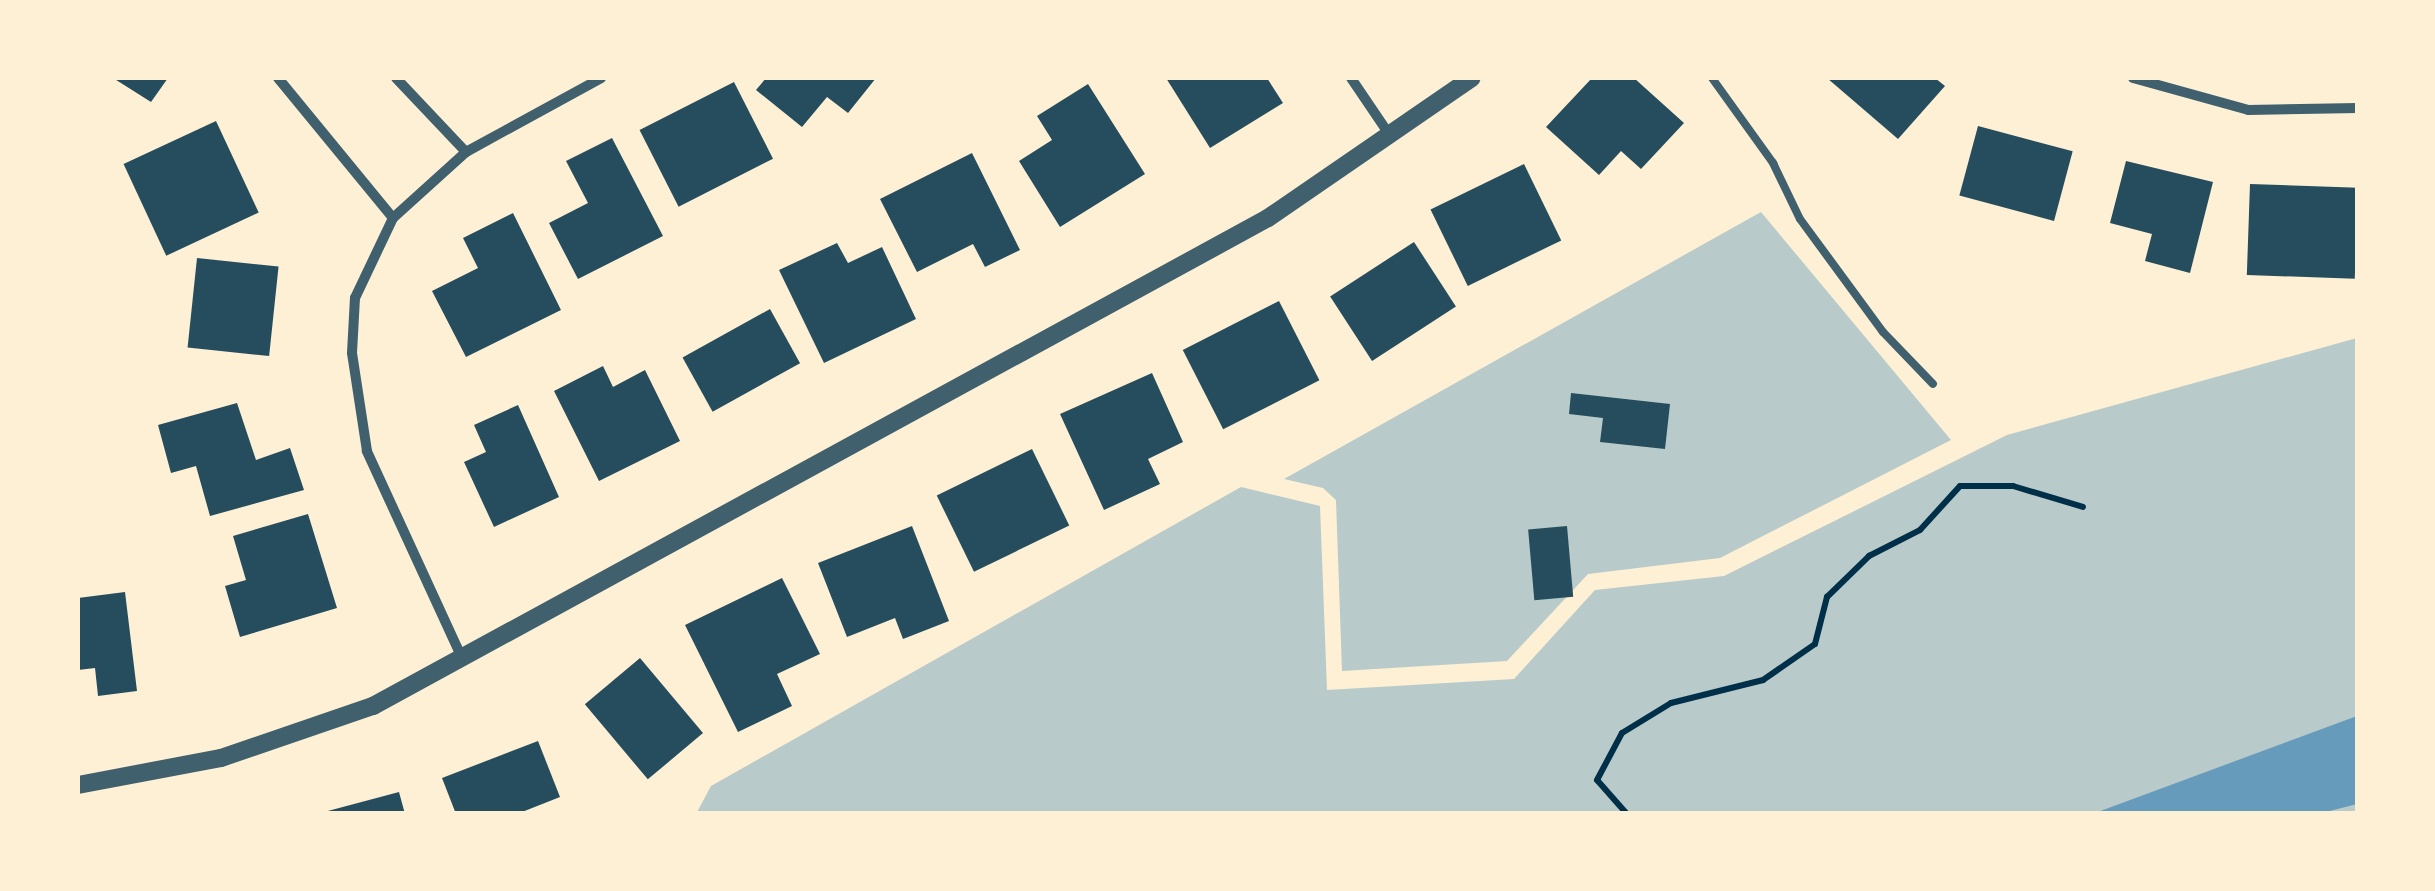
<!DOCTYPE html>
<style>
body{margin:0}
#map{position:relative;width:2435px;height:891px;overflow:hidden;background:#fdf0d5;font-family:Commissioner,sans-serif}
div>[style]{position:absolute}
.green>*{inset:0;background:#b9caca}
.water>*{inset:0;background:#669bbc}
.building>*{inset:0;background:#264d5e;transform-origin:0 0}
.path>*{height:6px;margin:-3px;padding:0 3px;transform-origin:3px;border-radius:3px;background:#003049}
.service>*{height:8px;margin:-4px;padding:0 4px;transform-origin:4px;border-radius:4px;background:#3f606c}
.minor>*{height:10px;margin:-5px;padding:0 5px;transform-origin:5px;border-radius:5px;background:#3f606c}
.tertiary>*{height:18px;margin:-9px;padding:0 9px;transform-origin:9px;border-radius:9px;background:#3f606c}
span{translate:-50% -50%;white-space:nowrap;text-align:center;line-height:1.15;-webkit-text-stroke:10px #fdf0d5;paint-order:stroke}
.frame{position:absolute;inset:0;border:80px solid #fdf0d5;pointer-events:none}
</style>
<div id="map">
<div class="green">
<div style="clip-path:polygon(1761px 212px,1951px 440px,1720px 558px,1588px 574px,1507px 661px,1342px 671px,1336px 500px,1323px 488px,1284px 479px)"></div>
<div style="clip-path:polygon(2357px 338px,2357px 813px,696px 814px,711px 786px,1241px 487px,1320px 506px,1327px 690px,1514px 679px,1595px 590px,1724px 576px,2007px 435px)"></div>
</div>
<div class="water">
<div style="clip-path:polygon(2357px 716px,2357px 804px,2318px 814px,2095px 813px)"></div>
</div>
<div class="building">
<div style="clip-path:polygon(113px 78px,168px 78px,151px 102px)"></div>
<div style="clip-path:polygon(766px 78px,876px 78px,848px 113px,827px 97px,802px 127px,756px 90px)"></div>
<div style="clip-path:polygon(1166px 78px,1267px 78px,1283px 103px,1210px 148px)"></div>
<div style="clip-path:polygon(1592px 78px,1634px 78px,1684px 123px,1641px 169px,1621px 151px,1599px 175px,1546px 127px)"></div>
<div style="clip-path:polygon(1827px 78px,1935px 78px,1945px 86px,1898px 139px)"></div>
<div style="left:734px;top:82px;width:86px;height:106px;rotate:63deg"></div>
<div style="clip-path:polygon(1088px 84px,1145px 174px,1060px 227px,1019px 161px,1052px 140px,1037px 116px)"></div>
<div style="left:216px;top:121px;width:101px;height:102px;rotate:65deg"></div>
<div style="left:1978px;top:126px;width:98px;height:72px;rotate:15deg"></div>
<div style="clip-path:polygon(612px 138px,663px 236px,578px 279px,549px 223px,588px 203px,566px 161px)"></div>
<div style="clip-path:polygon(972px 153px,1020px 250px,985px 267px,973px 244px,917px 272px,880px 199px)"></div>
<div style="clip-path:polygon(2126px 161px,2213px 182px,2190px 273px,2145px 261px,2152px 234px,2110px 223px)"></div>
<div style="left:1524px;top:164px;width:85px;height:104px;rotate:64deg"></div>
<div style="left:2250px;top:184px;width:108px;height:91px;rotate:2deg"></div>
<div style="clip-path:polygon(513px 213px,561px 310px,466px 357px,432px 291px,478px 268px,463px 238px)"></div>
<div style="left:1414px;top:242px;width:77px;height:100px;rotate:57deg"></div>
<div style="clip-path:polygon(837px 243px,848px 263px,882px 247px,916px 319px,824px 363px,779px 270px)"></div>
<div style="left:197px;top:258px;width:82px;height:90px;rotate:6deg"></div>
<div style="left:1279px;top:301px;width:89px;height:108px;rotate:63deg"></div>
<div style="left:770px;top:309px;width:62px;height:100px;rotate:61deg"></div>
<div style="clip-path:polygon(603px 366px,613px 387px,645px 370px,680px 441px,599px 481px,554px 391px)"></div>
<div style="clip-path:polygon(1152px 373px,1183px 442px,1148px 459px,1160px 484px,1104px 510px,1060px 414px)"></div>
<div style="clip-path:polygon(1571px 393px,1670px 404px,1665px 449px,1600px 442px,1603px 418px,1569px 414px)"></div>
<div style="clip-path:polygon(237px 403px,256px 460px,290px 448px,304px 490px,210px 516px,196px 466px,171px 473px,158px 425px)"></div>
<div style="clip-path:polygon(518px 405px,559px 497px,494px 527px,464px 462px,486px 452px,474px 425px)"></div>
<div style="left:1032px;top:449px;width:85px;height:106px;rotate:64deg"></div>
<div style="clip-path:polygon(308px 514px,337px 608px,240px 637px,225px 586px,246px 580px,233px 536px)"></div>
<div style="clip-path:polygon(912px 526px,949px 621px,903px 639px,895px 618px,847px 637px,818px 563px)"></div>
<div style="left:1567px;top:526px;width:71px;height:39px;rotate:85deg"></div>
<div style="clip-path:polygon(782px 578px,820px 654px,777px 674px,792px 706px,738px 732px,685px 625px)"></div>
<div style="clip-path:polygon(125px 592px,137px 691px,98px 696px,95px 668px,78px 670px,78px 598px)"></div>
<div style="left:640px;top:658px;width:98px;height:72px;rotate:50deg"></div>
<div style="clip-path:polygon(538px 741px,560px 797px,517px 814px,456px 814px,442px 778px)"></div>
<div style="clip-path:polygon(399px 792px,405px 814px,325px 814px,324px 812px)"></div>
</div>
<div class="path">
<div style="left:1627px;top:814px;width:45px;rotate:-131.4deg"></div>
<div style="left:1597px;top:780px;width:53px;rotate:-62deg"></div>
<div style="left:1622px;top:733px;width:57px;rotate:-31.5deg"></div>
<div style="left:1671px;top:703px;width:95px;rotate:-14deg"></div>
<div style="left:1763px;top:680px;width:63px;rotate:-34.7deg"></div>
<div style="left:1815px;top:644px;width:49px;rotate:-75.7deg"></div>
<div style="left:1827px;top:597px;width:59px;rotate:-44.3deg"></div>
<div style="left:1869px;top:556px;width:57px;rotate:-27deg"></div>
<div style="left:1920px;top:530px;width:59px;rotate:-47.7deg"></div>
<div style="left:1960px;top:486px;width:53px"></div>
<div style="left:2013px;top:486px;width:73px;rotate:16.7deg"></div>
</div>
<div class="service">
<div style="left:1712px;top:78px;width:105px;rotate:54.3deg"></div>
<div style="left:1773px;top:163px;width:62px;rotate:64.3deg"></div>
<div style="left:1800px;top:219px;width:140px;rotate:53.7deg"></div>
<div style="left:1883px;top:332px;width:72px;rotate:46.1deg"></div>
</div>
<div class="minor">
<div style="left:278px;top:78px;width:181px;rotate:50.6deg"></div>
<div style="left:396px;top:78px;width:102px;rotate:46.6deg"></div>
<div style="left:1351px;top:78px;width:71px;rotate:55.9deg"></div>
<div style="left:2133px;top:78px;width:119px;rotate:15.5deg"></div>
<div style="left:2248px;top:110px;width:110px;rotate:-1deg"></div>
<div style="left:462px;top:658px;width:228px;rotate:-114.7deg"></div>
<div style="left:367px;top:451px;width:99px;rotate:-98.7deg"></div>
<div style="left:352px;top:353px;width:55px;rotate:-86.9deg"></div>
<div style="left:355px;top:298px;width:89px;rotate:-64.6deg"></div>
<div style="left:393px;top:218px;width:98px;rotate:-42.1deg"></div>
<div style="left:466px;top:152px;width:154px;rotate:-28.7deg"></div>
</div>
<div class="tertiary">
<div style="left:78px;top:785px;width:146px;rotate:-10.7deg"></div>
<div style="left:221px;top:758px;width:161px;rotate:-18.9deg"></div>
<div style="left:373px;top:706px;width:1019px;rotate:-28.6deg"></div>
<div style="left:1268px;top:218px;width:247px;rotate:-34.5deg"></div>
</div>
<div class="frame"></div>
</div>
